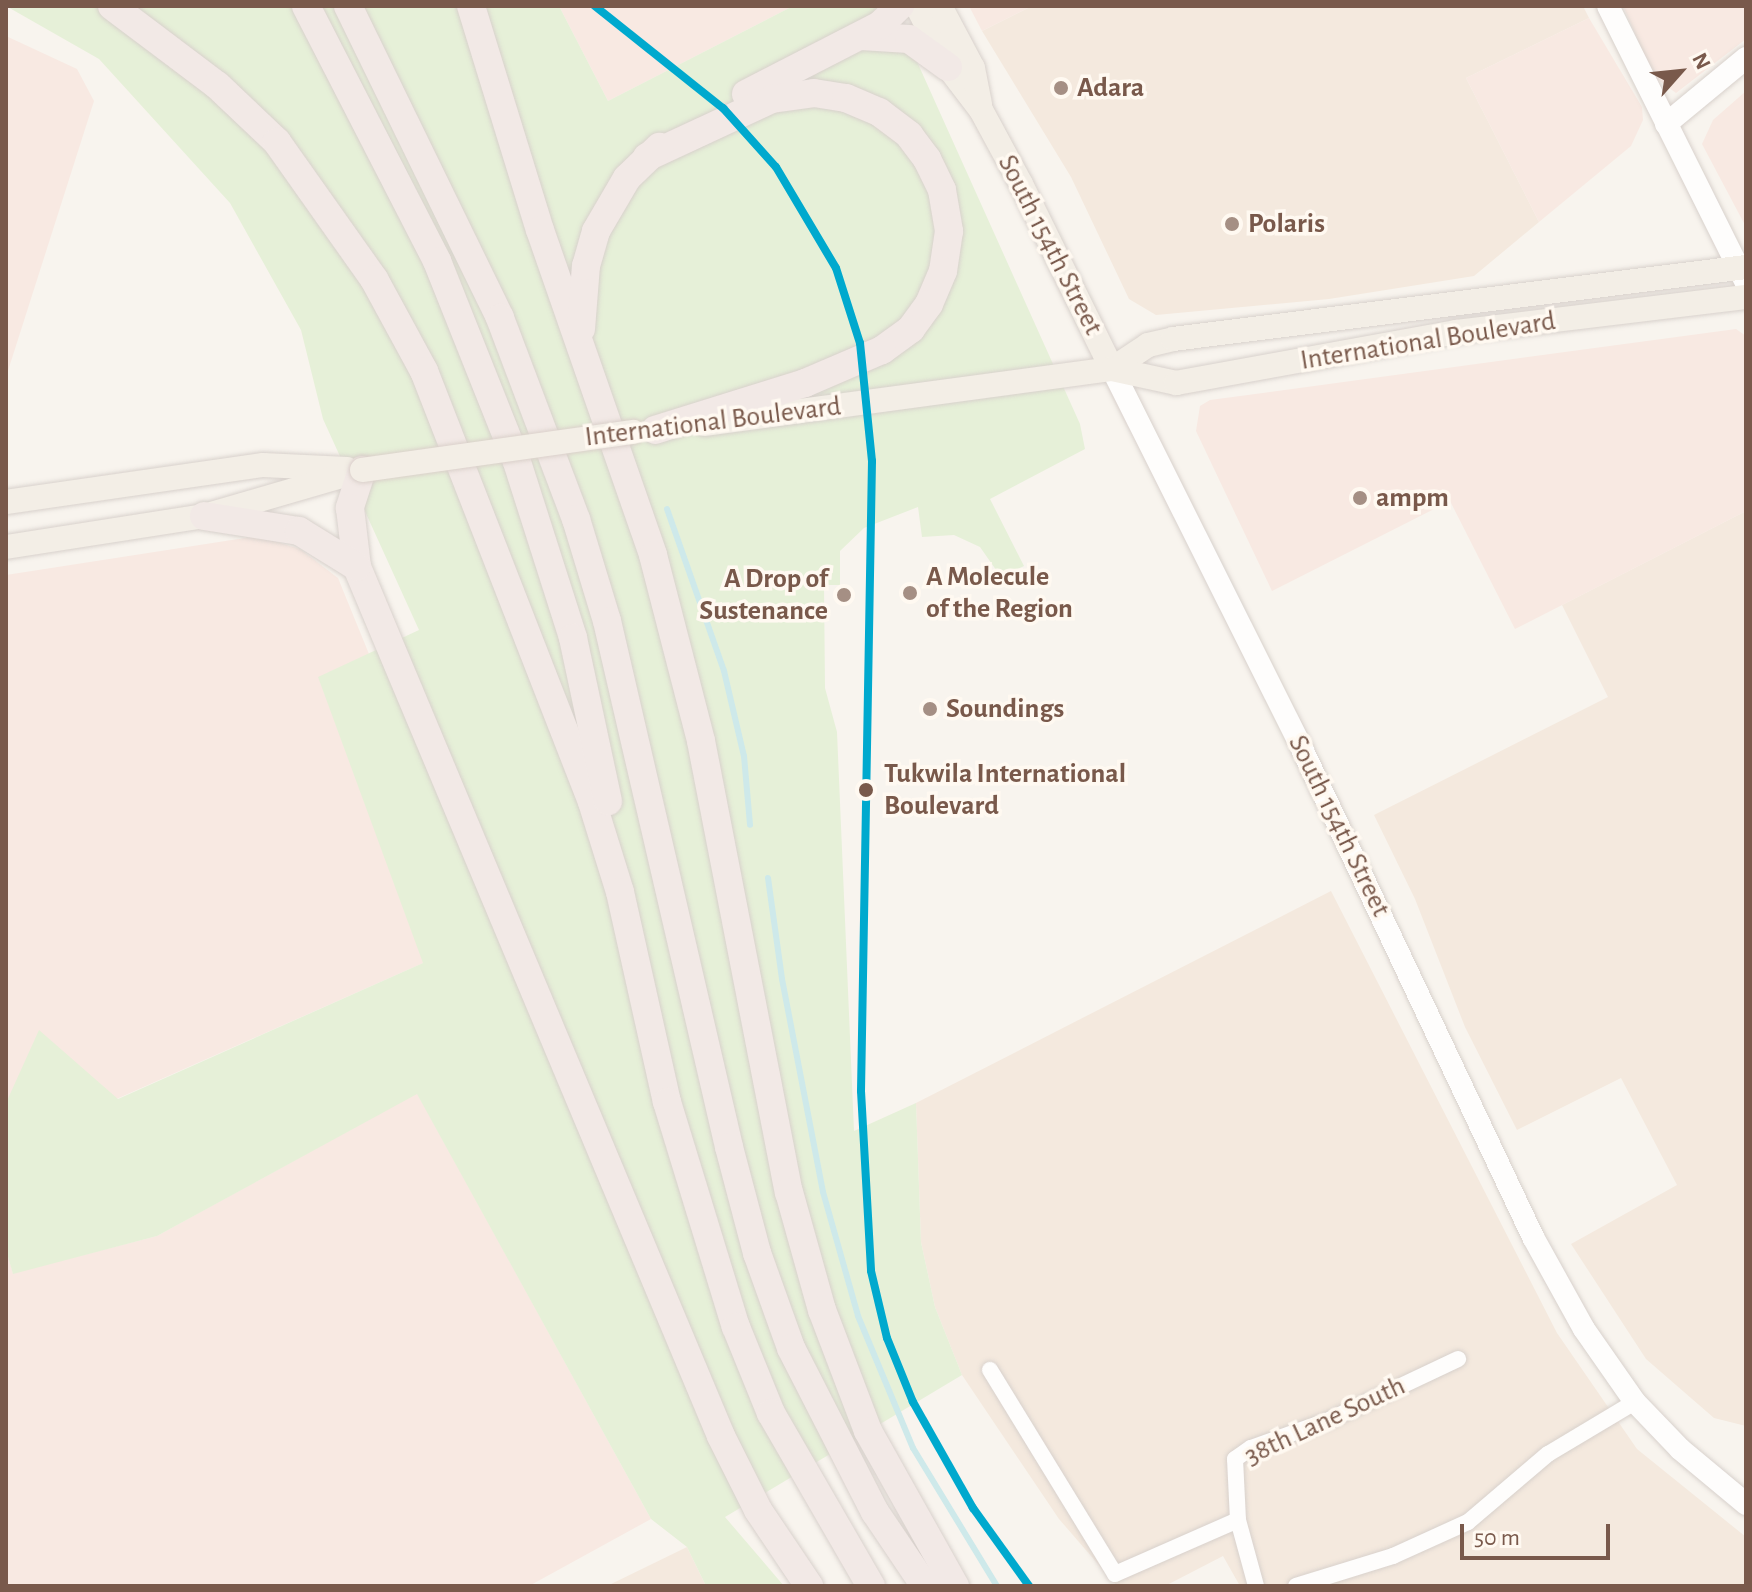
<!DOCTYPE html>
<style>
body{margin:0}
#map{position:relative;width:1752px;height:1592px;overflow:hidden;background:#f8f4ee;font-family:"Alegreya Sans",sans-serif}
div>[style]{position:absolute}
.residential>*{inset:0;background:#f4e9de}
.commercial>*{inset:0;background:#f8e9e2}
.green>*{inset:0;background:#e6f0d8}
.stream>*{height:6px;margin:-3px;padding:0 3px;transform-origin:3px;border-radius:3px;background:#cee9ea}
.roads{filter:drop-shadow(0 0 2px #d8d1cc) drop-shadow(0 0 2px #d8d1cc)}
.street>*{height:16px;margin:-8px;padding:0 8px;transform-origin:8px;border-radius:8px;background:#fefdfc}
.secondary>*{height:22px;margin:-11px;padding:0 11px;transform-origin:11px;border-radius:11px;background:#fefdfc}
.primary>*{height:24px;margin:-12px;padding:0 12px;transform-origin:12px;border-radius:12px;background:#f3eee6}
.highway>*{height:28px;margin:-14px;padding:0 14px;transform-origin:14px;border-radius:14px;background:#f2e9e6}
.bridges{filter:drop-shadow(0 0 2px #dad0ca) drop-shadow(0 0 2px #dad0ca)}
.primary-bridge>*{height:24px;margin:-12px;padding:0 12px;transform-origin:12px;border-radius:12px;background:#f3eee6}
.rail-1>*{height:8px;margin:-4px;padding:0 4px;transform-origin:4px;border-radius:4px;background:#00a9ce}
.dots>*{width:22px;height:22px;translate:-50% -50%;box-sizing:border-box;border:4px solid #fff9f1;border-radius:50%}
span{translate:-50% -50%;white-space:nowrap;text-align:center;line-height:1.15;-webkit-text-stroke:7px #fff9f1;paint-order:stroke}
.poi-label{font-size:28px;color:#79594b;font-weight:700}
.left{translate:0 -50%;text-align:left}
.right{translate:-100% -50%;text-align:right}
.street-label{font-size:28px;color:#79594b}
.stop-label{font-size:28px;color:#79594b;font-weight:700}
.frame{position:absolute;inset:0;border:8px solid #79594b;pointer-events:none}
.north{position:absolute;left:1640px;top:32px;width:80px;height:80px;-webkit-text-stroke:6px #fff9f1;paint-order:stroke;rotate:63deg;font-size:22px;font-weight:700;line-height:32px;text-align:center;color:#79594b}
.north::after{content:'';display:block;margin:auto;width:28px;height:36px;background:#79594b;clip-path:polygon(50% 0,100% 100%,50% 72%,0 100%)}
.scale{position:absolute;left:1460px;top:1524px;width:150px;height:36px;box-sizing:border-box;border:4px solid #79594b;border-top:0;padding-left:10px;font-size:24px;line-height:28px;white-space:nowrap;color:#79594b;-webkit-text-stroke:6px #fff9f1;paint-order:stroke}
</style>
<div id="map">
<div class="residential">
<div style="clip-path:polygon(1032px 6px,1583px 6px,1589px 18px,1466px 78px,1539px 222px,1474px 276px,1329px 299px,1156px 315px,1129px 299px,1071px 177px,982px 31px)"></div>
<div style="clip-path:polygon(1746px 511px,1746px 1426px,1714px 1418px,1646px 1359px,1571px 1244px,1677px 1185px,1621px 1078px,1517px 1130px,1465px 1027px,1415px 899px,1374px 815px,1608px 697px,1562px 605px)"></div>
<div style="clip-path:polygon(1331px 891px,1557px 1333px,1637px 1449px,1746px 1537px,1746px 1586px,1240px 1586px,1223px 1556px,1165px 1586px,1117px 1586px,1059px 1519px,962px 1375px,935px 1307px,921px 1242px,916px 1103px)"></div>
<div style="clip-path:polygon(687px 1547px,706px 1586px,607px 1586px)"></div>
</div>
<div class="commercial">
<div style="clip-path:polygon(559px 6px,793px 6px,608px 101px)"></div>
<div style="clip-path:polygon(969px 6px,1032px 6px,982px 31px)"></div>
<div style="clip-path:polygon(1623px 6px,1746px 6px,1746px 39px,1676px 93px,1654px 77px)"></div>
<div style="clip-path:polygon(1589px 18px,1642px 107px,1643px 120px,1631px 146px,1539px 222px,1466px 78px)"></div>
<div style="clip-path:polygon(6px 36px,77px 69px,94px 101px,6px 377px)"></div>
<div style="clip-path:polygon(1746px 91px,1746px 227px,1702px 144px,1713px 120px)"></div>
<div style="clip-path:polygon(1736px 329px,1746px 336px,1746px 511px,1515px 629px,1450px 501px,1272px 591px,1196px 431px,1200px 406px,1210px 400px)"></div>
<div style="clip-path:polygon(257px 536px,300px 549px,338px 578px,484px 936px,6px 1148px,6px 575px)"></div>
<div style="clip-path:polygon(417px 1093px,651px 1519px,529px 1586px,6px 1586px,6px 1250px,13px 1273px,157px 1236px)"></div>
</div>
<div class="green">
<div style="clip-path:polygon(6px 6px,559px 6px,608px 101px,793px 6px,892px 6px,1080px 424px,1085px 449px,990px 499px,1024px 566px,1001px 577px,980px 547px,954px 535px,922px 537px,918px 507px,864px 528px,840px 551px,840px 585px,824px 585px,825px 688px,837px 732px,854px 1131px,916px 1103px,921px 1242px,935px 1307px,962px 1375px,725px 1517px,784px 1586px,706px 1586px,687px 1547px,651px 1519px,417px 1094px,157px 1236px,13px 1274px,6px 1250px,6px 1103px,39px 1030px,118px 1099px,423px 963px,318px 677px,419px 630px,323px 419px,301px 330px,230px 203px,99px 59px)"></div>
</div>
<div class="stream">
<div style="left:667px;top:509px;width:172px;rotate:70.6deg"></div>
<div style="left:724px;top:671px;width:87px;rotate:76.8deg"></div>
<div style="left:744px;top:756px;width:69px;rotate:85deg"></div>
<div style="left:768px;top:878px;width:102px;rotate:82.1deg"></div>
<div style="left:782px;top:979px;width:217px;rotate:79.1deg"></div>
<div style="left:823px;top:1192px;width:129px;rotate:74.2deg"></div>
<div style="left:858px;top:1316px;width:143px;rotate:67.4deg"></div>
<div style="left:913px;top:1448px;width:162px;rotate:58.7deg"></div>
</div>
<div class="roads">
<div class="street">
<div style="left:990px;top:1370px;width:239px;rotate:58.5deg"></div>
<div style="left:1115px;top:1574px;width:134px;rotate:-23.7deg"></div>
<div style="left:1238px;top:1520px;width:61px;rotate:-92.8deg"></div>
<div style="left:1235px;top:1459px;width:19px;rotate:-35deg"></div>
<div style="left:1251px;top:1448px;width:81px;rotate:-19.6deg"></div>
<div style="left:1327px;top:1421px;width:145px;rotate:-25.3deg"></div>
<div style="left:1238px;top:1520px;width:68px;rotate:74.7deg"></div>
<div style="left:1296px;top:1586px;width:102px;rotate:-17.2deg"></div>
<div style="left:1393px;top:1556px;width:82px;rotate:-24.4deg"></div>
<div style="left:1468px;top:1522px;width:105px;rotate:-40.4deg"></div>
<div style="left:1548px;top:1454px;width:101px;rotate:-30.9deg"></div>
</div>
<div class="secondary">
<div style="left:1608px;top:6px;width:309px;rotate:63.5deg"></div>
<div style="left:1666px;top:124px;width:104px;rotate:-39.5deg"></div>
<div style="left:1112px;top:369px;width:427px;rotate:63.4deg"></div>
<div style="left:1303px;top:751px;width:538px;rotate:64.67deg"></div>
<div style="left:1533px;top:1237px;width:105px;rotate:61deg"></div>
<div style="left:1584px;top:1329px;width:89px;rotate:55.1deg"></div>
<div style="left:1635px;top:1402px;width:65px;rotate:46.2deg"></div>
<div style="left:1680px;top:1449px;width:86px;rotate:39.8deg"></div>
</div>
<div class="primary">
<div style="left:917px;top:6px;width:68px;rotate:63.1deg"></div>
<div style="left:948px;top:67px;width:54px;rotate:52.5deg"></div>
<div style="left:981px;top:110px;width:84px;rotate:61.6deg"></div>
<div style="left:1021px;top:184px;width:206px;rotate:63.8deg"></div>
<div style="left:940px;top:6px;width:70px;rotate:62deg"></div>
<div style="left:973px;top:68px;width:37px;rotate:79deg"></div>
<div style="left:1112px;top:369px;width:43px;rotate:-33.7deg"></div>
<div style="left:1148px;top:345px;width:26px;rotate:-13deg"></div>
<div style="left:1173px;top:339px;width:578px;rotate:-7.16deg"></div>
<div style="left:704px;top:424px;width:412px;rotate:-7.7deg"></div>
<div style="left:1112px;top:369px;width:66px;rotate:12.3deg"></div>
<div style="left:1176px;top:383px;width:285px;rotate:-10.3deg"></div>
<div style="left:1456px;top:332px;width:292px;rotate:-6.9deg"></div>
<div style="left:6px;top:502px;width:260px;rotate:-8.2deg"></div>
<div style="left:263px;top:465px;width:84px;rotate:2.7deg"></div>
<div style="left:6px;top:547px;width:200px;rotate:-8.9deg"></div>
<div style="left:204px;top:516px;width:165px;rotate:-16.2deg"></div>
</div>
<div class="highway">
<div style="left:112px;top:6px;width:131px;rotate:37deg"></div>
<div style="left:217px;top:85px;width:83px;rotate:43.5deg"></div>
<div style="left:277px;top:142px;width:168px;rotate:54.7deg"></div>
<div style="left:374px;top:279px;width:105px;rotate:61.5deg"></div>
<div style="left:424px;top:371px;width:463px;rotate:68.7deg"></div>
<div style="left:592px;top:802px;width:94px;rotate:72.7deg"></div>
<div style="left:620px;top:892px;width:215px;rotate:77.4deg"></div>
<div style="left:667px;top:1102px;width:235px;rotate:73deg"></div>
<div style="left:736px;top:1327px;width:93px;rotate:67.9deg"></div>
<div style="left:771px;top:1413px;width:200px;rotate:60deg"></div>
<div style="left:306px;top:6px;width:287px;rotate:62.8deg"></div>
<div style="left:437px;top:261px;width:216px;rotate:68.3deg"></div>
<div style="left:517px;top:462px;width:185px;rotate:72.3deg"></div>
<div style="left:573px;top:638px;width:167px;rotate:77.9deg"></div>
<div style="left:348px;top:6px;width:347px;rotate:64deg"></div>
<div style="left:500px;top:318px;width:215px;rotate:69.3deg"></div>
<div style="left:576px;top:519px;width:107px;rotate:73.1deg"></div>
<div style="left:607px;top:621px;width:540px;rotate:76.94deg"></div>
<div style="left:729px;top:1147px;width:110px;rotate:75.2deg"></div>
<div style="left:757px;top:1253px;width:101px;rotate:70.3deg"></div>
<div style="left:791px;top:1348px;width:184px;rotate:62.9deg"></div>
<div style="left:875px;top:1512px;width:89px;rotate:56deg"></div>
<div style="left:471px;top:6px;width:234px;rotate:72.9deg"></div>
<div style="left:540px;top:230px;width:344px;rotate:70.8deg"></div>
<div style="left:653px;top:555px;width:192px;rotate:75.5deg"></div>
<div style="left:701px;top:741px;width:460px;rotate:79deg"></div>
<div style="left:789px;top:1192px;width:123px;rotate:74.4deg"></div>
<div style="left:822px;top:1310px;width:129px;rotate:69.2deg"></div>
<div style="left:868px;top:1431px;width:178px;rotate:60.7deg"></div>
<div style="left:861px;top:36px;width:48px;rotate:3.6deg"></div>
<div style="left:909px;top:39px;width:48px;rotate:35.7deg"></div>
<div style="left:746px;top:94px;width:151px;rotate:-27.2deg"></div>
<div style="left:880px;top:25px;width:28px;rotate:-44deg"></div>
<div style="left:647px;top:157px;width:138px;rotate:-24.9deg"></div>
<div style="left:772px;top:99px;width:42px;rotate:-8.1deg"></div>
<div style="left:814px;top:93px;width:32px;rotate:9deg"></div>
<div style="left:846px;top:98px;width:36px;rotate:23deg"></div>
<div style="left:879px;top:112px;width:38px;rotate:37deg"></div>
<div style="left:909px;top:135px;width:30px;rotate:53deg"></div>
<div style="left:927px;top:159px;width:34px;rotate:64deg"></div>
<div style="left:942px;top:190px;width:42px;rotate:80.3deg"></div>
<div style="left:949px;top:231px;width:40px;rotate:98.5deg"></div>
<div style="left:943px;top:271px;width:36px;rotate:113deg"></div>
<div style="left:929px;top:304px;width:31px;rotate:126deg"></div>
<div style="left:911px;top:329px;width:36px;rotate:144deg"></div>
<div style="left:882px;top:350px;width:84px;rotate:156.8deg"></div>
<div style="left:805px;top:383px;width:157px;rotate:162.6deg"></div>
<div style="left:581px;top:329px;width:63px;rotate:-85.5deg"></div>
<div style="left:586px;top:266px;width:36px;rotate:-74deg"></div>
<div style="left:596px;top:231px;width:61px;rotate:-59.7deg"></div>
<div style="left:627px;top:178px;width:45px;rotate:-44.1deg"></div>
<div style="left:362px;top:470px;width:40px;rotate:108deg"></div>
<div style="left:350px;top:508px;width:59px;rotate:83.2deg"></div>
<div style="left:357px;top:567px;width:942px;rotate:67.27deg"></div>
<div style="left:721px;top:1436px;width:83px;rotate:63.4deg"></div>
<div style="left:758px;top:1510px;width:92px;rotate:56.1deg"></div>
<div style="left:204px;top:516px;width:96px;rotate:9deg"></div>
<div style="left:299px;top:531px;width:68px;rotate:31.8deg"></div>
</div>
</div>
<div class="bridges">
<div class="primary-bridge">
<div style="left:362px;top:470px;width:274px;rotate:-8deg"></div>
</div>
</div>
<div class="rail-1">
<div style="left:595px;top:6px;width:164px;rotate:38.6deg"></div>
<div style="left:723px;top:108px;width:79px;rotate:48.1deg"></div>
<div style="left:776px;top:167px;width:117px;rotate:59.3deg"></div>
<div style="left:836px;top:268px;width:79px;rotate:72.3deg"></div>
<div style="left:860px;top:343px;width:119px;rotate:84.2deg"></div>
<div style="left:872px;top:461px;width:630px;rotate:91deg"></div>
<div style="left:861px;top:1091px;width:180px;rotate:86.8deg"></div>
<div style="left:871px;top:1271px;width:69px;rotate:76.6deg"></div>
<div style="left:887px;top:1338px;width:69px;rotate:67.9deg"></div>
<div style="left:913px;top:1402px;width:122px;rotate:60.5deg"></div>
<div style="left:973px;top:1508px;width:96px;rotate:54.3deg"></div>
</div>
<div class="dots">
<div style="left:1061px;top:88px;background:#a58f84"></div>
<div style="left:1232px;top:224px;background:#a58f84"></div>
<div style="left:1360px;top:498px;background:#a58f84"></div>
<div style="left:910px;top:593px;background:#a58f84"></div>
<div style="left:844px;top:595px;background:#a58f84"></div>
<div style="left:930px;top:709px;background:#a58f84"></div>
<div style="left:866px;top:790px;background:#79594b"></div>
</div>
<div class="poi-label">
<span class="left" style="left:1077px;top:88px">Adara</span>
<span class="left" style="left:1248px;top:224px">Polaris</span>
<span class="left" style="left:1376px;top:498px">ampm</span>
<span class="left" style="left:926px;top:593px">A Molecule<br>of the Region</span>
<span class="right" style="left:828px;top:595px">A Drop of<br>Sustenance</span>
<span class="left" style="left:946px;top:709px">Soundings</span>
</div>
<div class="street-label">
<span style="left:1050px;top:245px;rotate:63deg">South 154th Street</span>
<span style="left:1428px;top:341px;rotate:-9deg">International Boulevard</span>
<span style="left:713px;top:422px;rotate:-7deg">International Boulevard</span>
<span style="left:1339px;top:826px;rotate:64deg">South 154th Street</span>
<span style="left:1325px;top:1421px;rotate:-25deg">38th Lane South</span>
</div>
<div class="stop-label">
<span class="left" style="left:884px;top:790px">Tukwila International<br>Boulevard</span>
</div>
<div class="frame"></div>
<div class="north">N</div>
<div class="scale">50 m</div>
</div>
